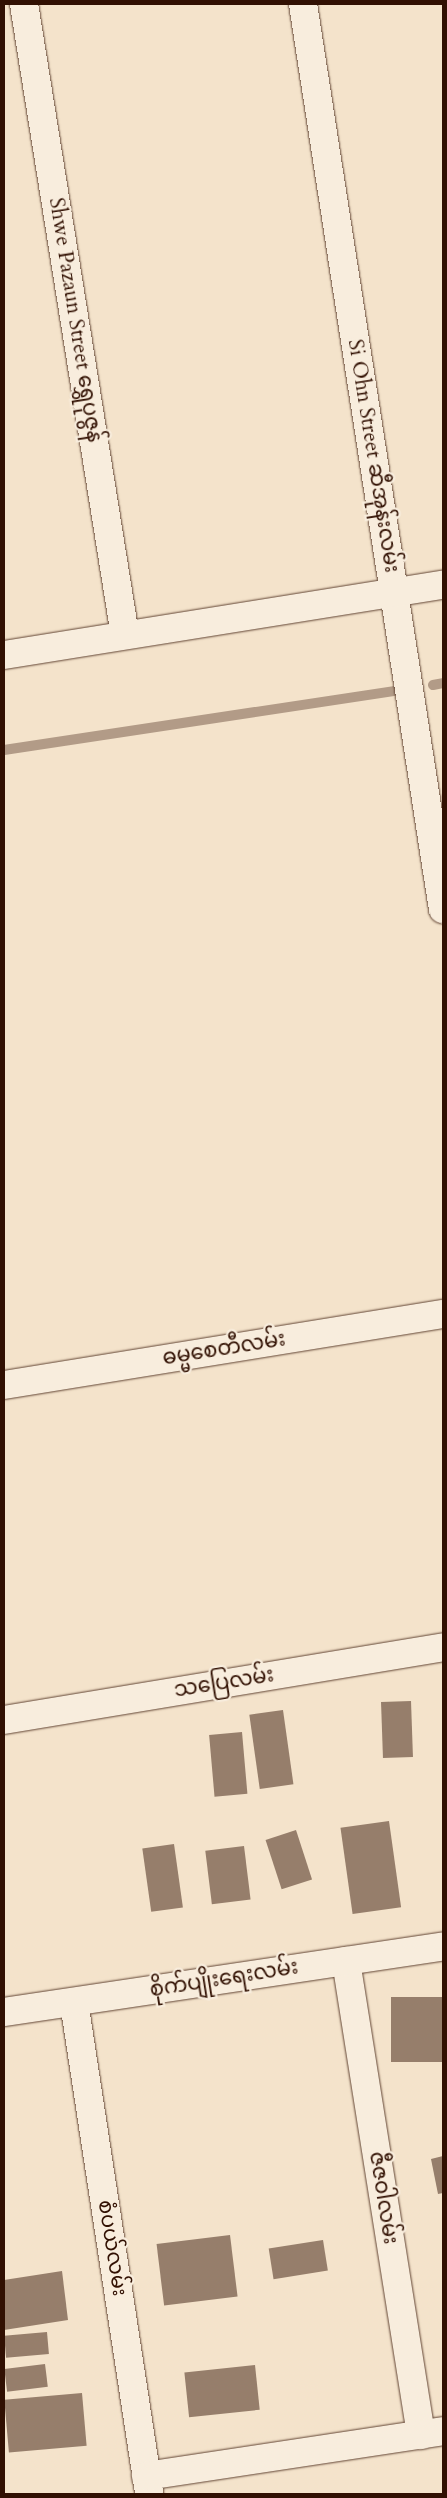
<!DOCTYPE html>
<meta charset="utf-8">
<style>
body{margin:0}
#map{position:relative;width:447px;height:2498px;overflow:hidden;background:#f4e3cb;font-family:Cardo,"Noto Sans Myanmar",serif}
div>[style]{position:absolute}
.stream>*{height:10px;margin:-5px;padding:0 5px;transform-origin:5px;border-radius:5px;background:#b29b87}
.building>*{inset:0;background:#967e6b;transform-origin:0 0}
.roads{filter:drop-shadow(0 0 1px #624534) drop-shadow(0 0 1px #624534)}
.minor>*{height:28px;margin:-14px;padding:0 14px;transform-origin:14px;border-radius:14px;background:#f8eddd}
span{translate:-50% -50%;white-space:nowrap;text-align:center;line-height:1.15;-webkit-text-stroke:4.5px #f8eddd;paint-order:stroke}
.street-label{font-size:21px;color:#311002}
.frame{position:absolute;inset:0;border:5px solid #311002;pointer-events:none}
</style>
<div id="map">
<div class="stream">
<div style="left:433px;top:685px;width:10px;rotate:-11deg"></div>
<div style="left:4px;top:750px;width:394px;rotate:-8.6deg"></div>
</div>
<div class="building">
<div style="left:411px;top:1701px;width:56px;height:30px;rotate:88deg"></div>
<div style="left:283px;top:1710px;width:75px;height:34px;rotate:82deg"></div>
<div style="left:242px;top:1732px;width:62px;height:33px;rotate:85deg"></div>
<div style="left:389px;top:1821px;width:87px;height:49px;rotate:82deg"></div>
<div style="left:296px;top:1830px;width:52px;height:32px;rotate:72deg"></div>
<div style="left:174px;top:1844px;width:64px;height:32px;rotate:82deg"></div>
<div style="left:244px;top:1846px;width:54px;height:39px;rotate:83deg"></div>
<div style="left:443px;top:1997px;width:65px;height:52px;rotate:90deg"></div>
<div style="clip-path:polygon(443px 2156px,443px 2193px,438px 2194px,431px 2159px)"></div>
<div style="left:230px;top:2235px;width:62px;height:74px;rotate:83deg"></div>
<div style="left:323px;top:2240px;width:31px;height:55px;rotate:81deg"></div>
<div style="clip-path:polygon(62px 2271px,68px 2320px,4px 2330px,4px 2280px)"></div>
<div style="left:47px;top:2332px;width:22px;height:43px;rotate:85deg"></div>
<div style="left:45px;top:2364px;width:23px;height:41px;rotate:83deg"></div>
<div style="left:255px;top:2365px;width:45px;height:71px;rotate:84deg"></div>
<div style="left:82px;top:2393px;width:53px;height:78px;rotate:85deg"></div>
</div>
<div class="roads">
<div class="minor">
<div style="left:24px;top:4px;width:639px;rotate:80.91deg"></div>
<div style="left:303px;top:4px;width:916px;rotate:81.21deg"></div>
<div style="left:4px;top:655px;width:445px;rotate:-9.1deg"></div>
<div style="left:4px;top:1385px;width:445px;rotate:-9.2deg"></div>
<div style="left:4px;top:1720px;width:445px;rotate:-9.4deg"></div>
<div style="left:346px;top:1961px;width:480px;rotate:81deg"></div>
<div style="left:74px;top:2002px;width:498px;rotate:81.3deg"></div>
<div style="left:4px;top:2012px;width:444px;rotate:-8.5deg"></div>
<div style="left:146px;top:2476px;width:300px;rotate:-8.6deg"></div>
</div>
</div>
<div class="street-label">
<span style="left:75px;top:320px;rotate:81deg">Shwe Pazaun Street ရွှေပုဇွန်</span>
<span style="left:373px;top:456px;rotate:81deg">Si Ohn Street ဆီအုန်းလမ်း</span>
<span style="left:224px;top:1349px;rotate:-9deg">ဓမ္မစေတီလမ်း</span>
<span style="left:224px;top:1683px;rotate:-9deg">သပြေလမ်း</span>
<span style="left:224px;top:1979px;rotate:-9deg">စိုက်ပျိုးရေးလမ်း</span>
<span style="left:383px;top:2198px;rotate:81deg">ဇီဇဝါလမ်း</span>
<span style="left:112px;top:2248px;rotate:81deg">စံပယ်လမ်း</span>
</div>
<div class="frame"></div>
</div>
